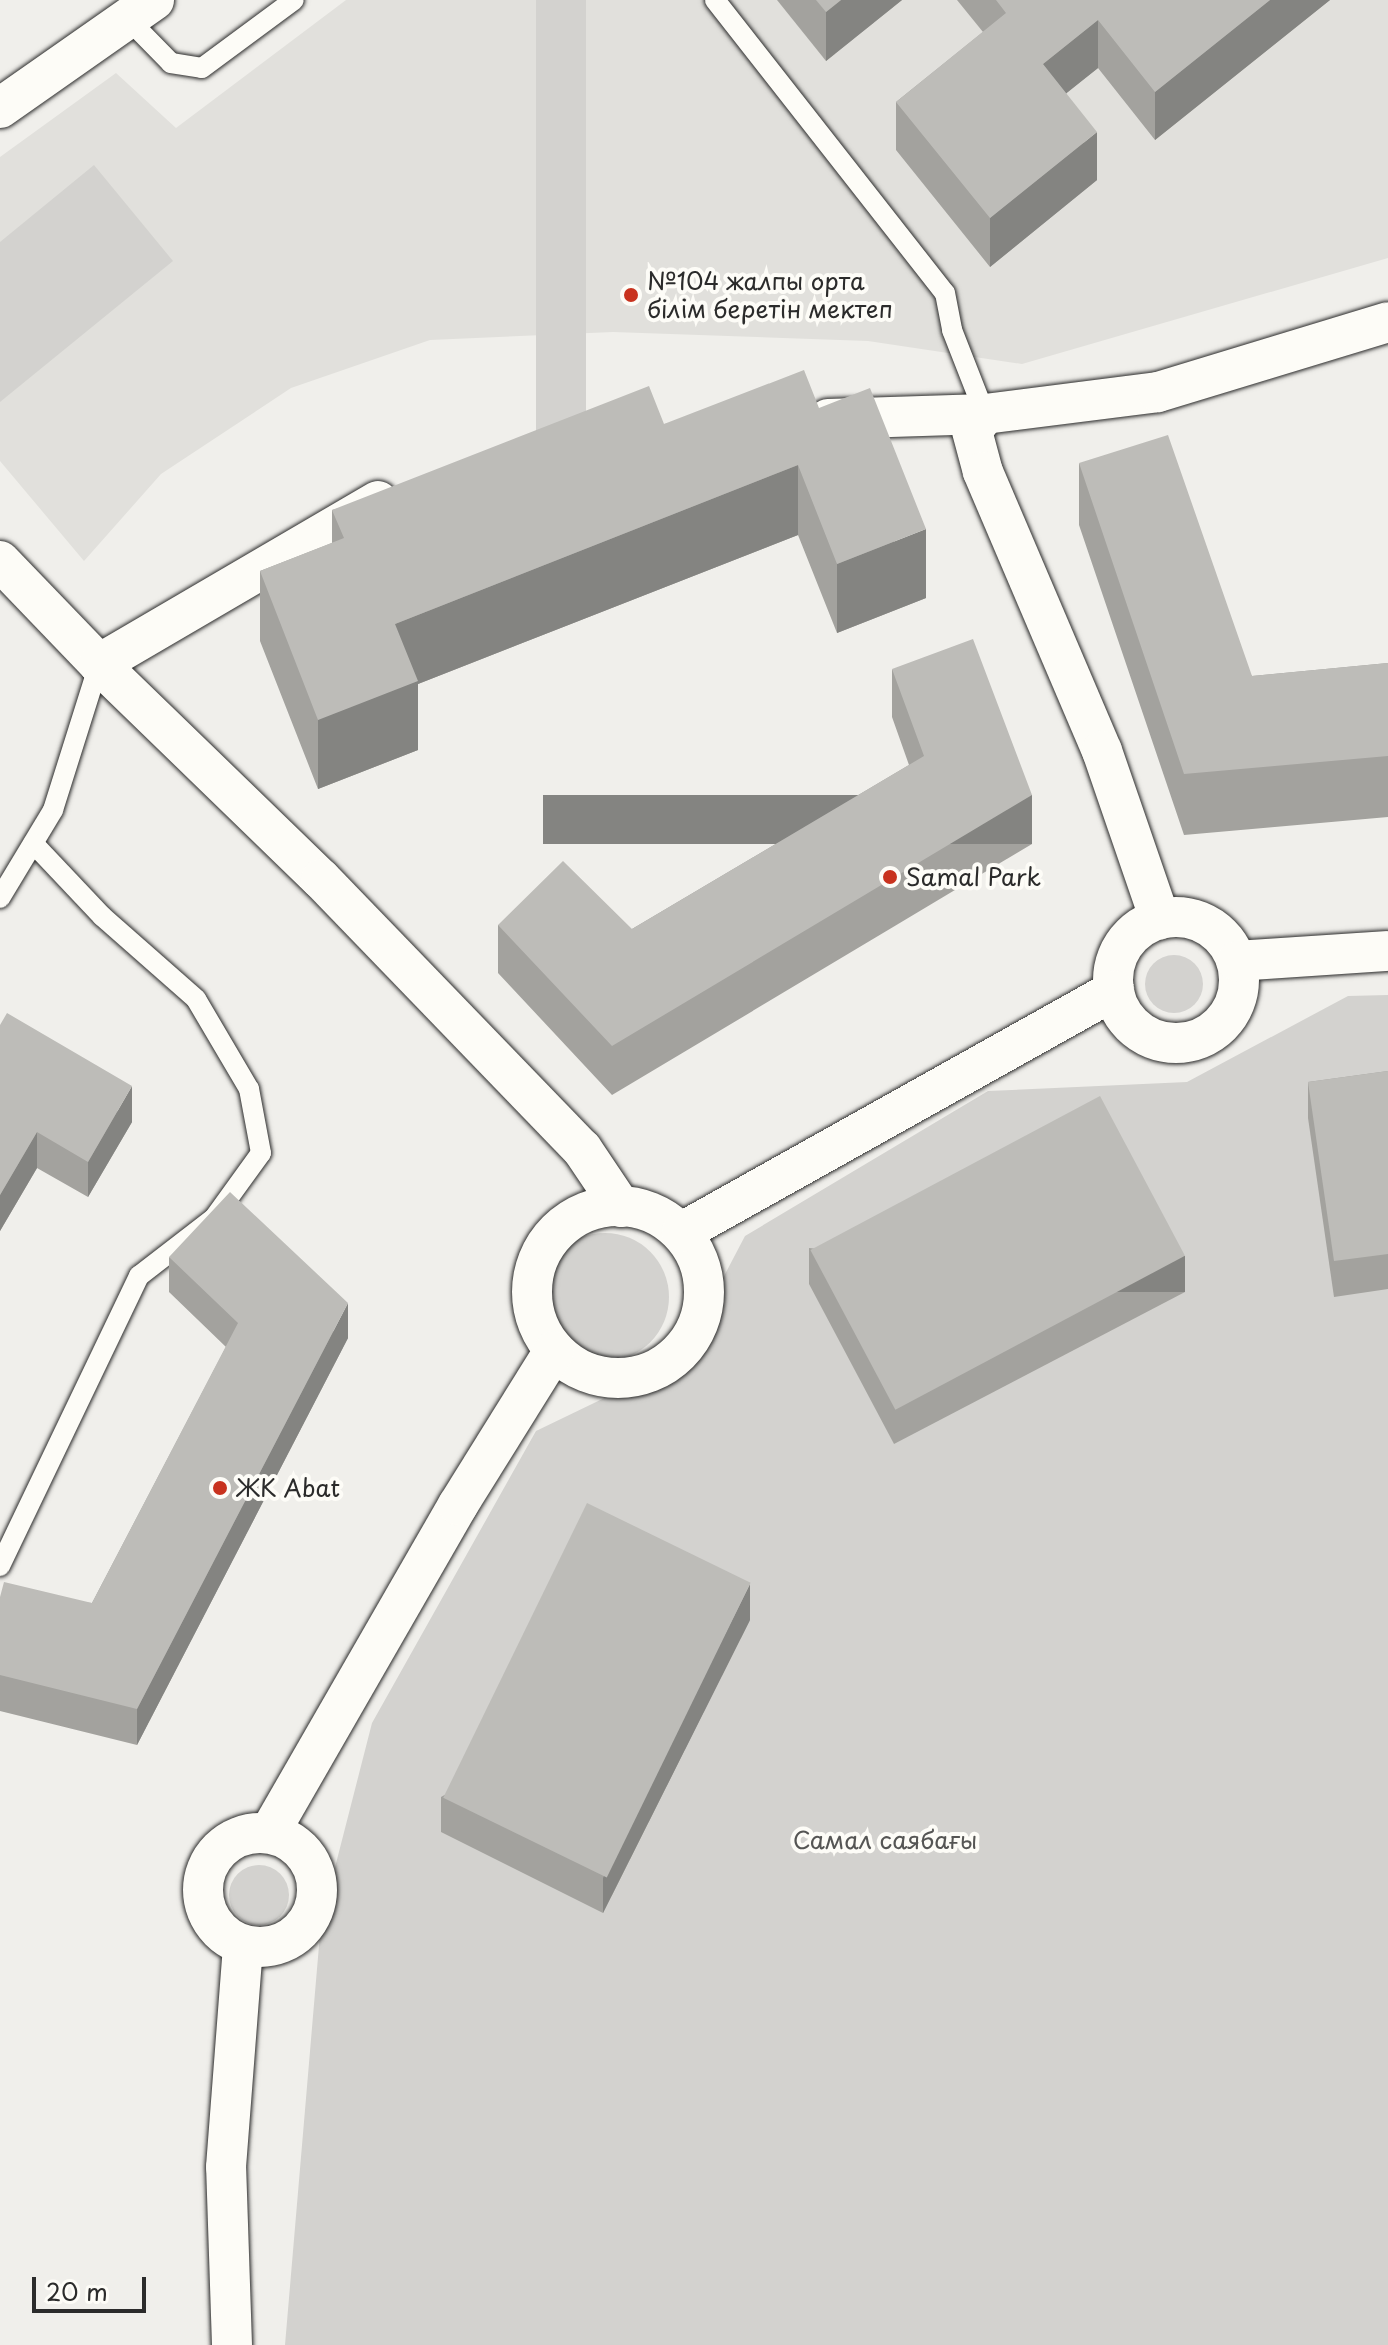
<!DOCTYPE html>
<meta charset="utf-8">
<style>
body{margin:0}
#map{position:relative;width:1388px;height:2345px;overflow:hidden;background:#f0efeb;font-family:"Playpen Sans",sans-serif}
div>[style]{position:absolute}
.built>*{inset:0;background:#e1e0dc}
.green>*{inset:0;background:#d3d2cf;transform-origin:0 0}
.round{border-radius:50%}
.roads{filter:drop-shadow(0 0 2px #2b2b2b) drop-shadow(0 0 2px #2b2b2b)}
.service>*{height:20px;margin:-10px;padding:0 10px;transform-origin:10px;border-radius:10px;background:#fdfcf7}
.minor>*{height:40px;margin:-20px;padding:0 20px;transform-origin:20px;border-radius:20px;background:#fdfcf7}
.minor>.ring{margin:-20px;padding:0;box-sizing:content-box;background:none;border:40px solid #fdfcf7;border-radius:50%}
.wall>*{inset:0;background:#a3a29e}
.shaded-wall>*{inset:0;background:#848481;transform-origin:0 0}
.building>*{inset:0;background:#bdbcb8;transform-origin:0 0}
.dots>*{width:22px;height:22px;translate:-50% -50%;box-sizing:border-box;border:4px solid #fdfcf7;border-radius:50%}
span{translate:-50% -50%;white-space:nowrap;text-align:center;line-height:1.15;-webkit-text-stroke:8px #fdfcf7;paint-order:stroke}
.poi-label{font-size:24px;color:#2b2b2b}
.left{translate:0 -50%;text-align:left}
.park-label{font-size:24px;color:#555554}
.scale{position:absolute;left:32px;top:2277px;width:114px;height:36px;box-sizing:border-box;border:4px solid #2b2b2b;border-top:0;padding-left:10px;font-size:24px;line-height:28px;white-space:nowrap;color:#2b2b2b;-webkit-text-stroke:6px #fdfcf7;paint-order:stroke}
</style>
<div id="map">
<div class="built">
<div style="clip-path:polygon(346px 0,1388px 0,1388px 258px,1022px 364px,868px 341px,613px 332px,430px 340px,291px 388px,161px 474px,84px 561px,0 461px,0 157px,116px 73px,176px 128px)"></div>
</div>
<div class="green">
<div style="left:536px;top:0;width:50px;height:551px"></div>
<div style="clip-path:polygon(94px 165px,173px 261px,0 402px,0 242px)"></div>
<div class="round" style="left:1145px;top:955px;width:58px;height:58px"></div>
<div style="clip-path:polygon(1388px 995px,1388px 2345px,285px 2345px,321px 1922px,372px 1723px,536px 1431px,679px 1362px,745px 1236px,988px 1091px,1187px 1082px,1348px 996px)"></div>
<div class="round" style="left:541px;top:1233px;width:128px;height:128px"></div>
<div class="round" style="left:229px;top:1865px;width:60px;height:60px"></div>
</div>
<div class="roads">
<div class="service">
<div style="left:715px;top:0;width:372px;rotate:51.9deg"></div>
<div style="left:945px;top:293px;width:38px;rotate:79deg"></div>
<div style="left:952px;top:330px;width:90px;rotate:68.6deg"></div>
<div style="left:127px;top:18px;width:63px;rotate:45.6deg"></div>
<div style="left:171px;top:63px;width:31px;rotate:9deg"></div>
<div style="left:202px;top:68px;width:114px;rotate:-36.5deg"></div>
<div style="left:0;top:898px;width:103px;rotate:-58.9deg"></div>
<div style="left:53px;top:810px;width:153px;rotate:-72.5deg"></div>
<div style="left:0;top:1566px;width:322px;rotate:-64.4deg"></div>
<div style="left:139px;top:1276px;width:95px;rotate:-37.7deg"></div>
<div style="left:214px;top:1218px;width:80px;rotate:-54.1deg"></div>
<div style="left:261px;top:1153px;width:65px;rotate:-100.6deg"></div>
<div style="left:249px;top:1089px;width:104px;rotate:-120.5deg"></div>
<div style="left:196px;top:999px;width:125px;rotate:-138.6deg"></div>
<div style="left:102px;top:916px;width:100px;rotate:-133.4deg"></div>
</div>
<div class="minor">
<div style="left:0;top:108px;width:188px;rotate:-35deg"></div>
<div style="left:985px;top:414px;width:21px;rotate:127deg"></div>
<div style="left:972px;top:431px;width:42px;rotate:75deg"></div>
<div style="left:983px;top:472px;width:303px;rotate:66.9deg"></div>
<div style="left:1102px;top:751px;width:178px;rotate:71deg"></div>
<div style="left:828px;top:419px;width:157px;rotate:-1.8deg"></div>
<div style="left:985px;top:414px;width:174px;rotate:-7.2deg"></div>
<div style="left:1158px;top:392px;width:240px;rotate:-16.9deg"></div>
<div style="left:0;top:561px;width:143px;rotate:46.1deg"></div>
<div style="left:99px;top:664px;width:309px;rotate:44.1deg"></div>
<div style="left:321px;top:879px;width:376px;rotate:46deg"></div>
<div style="left:582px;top:1149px;width:70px;rotate:56.1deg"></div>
<div style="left:99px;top:664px;width:323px;rotate:-30.3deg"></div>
<div class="ring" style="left:1113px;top:917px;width:86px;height:86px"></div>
<div style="left:1237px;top:961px;width:151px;rotate:-3.8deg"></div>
<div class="ring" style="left:532px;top:1206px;width:132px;height:132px"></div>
<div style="left:682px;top:1232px;width:495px;rotate:-29.2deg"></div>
<div style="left:270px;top:1832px;width:377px;rotate:-60.1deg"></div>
<div style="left:458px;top:1505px;width:181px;rotate:-58.1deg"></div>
<div class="ring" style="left:203px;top:1833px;width:74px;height:74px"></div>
<div style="left:232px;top:2345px;width:178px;rotate:-91.9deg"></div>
<div style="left:226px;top:2167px;width:222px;rotate:-85.6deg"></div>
</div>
</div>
<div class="wall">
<div style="clip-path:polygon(777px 0,902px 0,826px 61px)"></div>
<div style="clip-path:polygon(957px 0,1330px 0,1155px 140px,1098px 68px,1066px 93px,1097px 180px,990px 267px,896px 150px,896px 102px,983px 32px)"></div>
<div style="clip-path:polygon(819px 408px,926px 598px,837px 633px,798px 535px,418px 684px,418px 750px,318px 789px,260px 641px,260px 571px,332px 543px,332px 510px,664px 424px)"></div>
<div style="clip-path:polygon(1079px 463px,1252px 676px,1388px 663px,1388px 817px,1184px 835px,1079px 525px)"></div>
<div style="clip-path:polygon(892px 669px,1032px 844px,612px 1095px,498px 973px,498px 925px,632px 929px,909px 765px,892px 717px)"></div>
<div style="clip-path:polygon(0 1025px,132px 1122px,88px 1197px,37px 1168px,0 1231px)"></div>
<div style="clip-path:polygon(1388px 1071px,1388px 1289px,1334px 1297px,1308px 1118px,1308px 1082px)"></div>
<div style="clip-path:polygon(809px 1248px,1185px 1292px,894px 1444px,809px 1284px)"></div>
<div style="clip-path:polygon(169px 1257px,348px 1338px,137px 1745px,0 1711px,0 1597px,92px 1603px,226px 1347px,169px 1292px)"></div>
<div style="clip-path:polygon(750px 1620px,603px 1913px,441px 1832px,441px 1797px)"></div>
</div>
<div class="shaded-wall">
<div style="clip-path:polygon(841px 0,902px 0,826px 61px,826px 12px)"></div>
<div style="clip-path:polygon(1270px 0,1330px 0,1155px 140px,1155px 92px)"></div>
<div style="clip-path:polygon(1098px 20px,1098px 68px,1043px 112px,1043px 64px)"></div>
<div style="clip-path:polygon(1097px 132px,1097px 180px,990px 267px,990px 218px)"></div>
<div style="clip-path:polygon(798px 465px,798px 535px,418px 684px,418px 750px,318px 789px,318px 720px,395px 624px)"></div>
<div style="clip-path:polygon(926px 529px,926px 598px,837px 633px,837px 564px)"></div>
<div style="left:1032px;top:795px;width:49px;height:489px;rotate:90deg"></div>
<div style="clip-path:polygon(132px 1086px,132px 1122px,88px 1197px,88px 1162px)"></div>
<div style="clip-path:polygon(37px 1132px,37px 1168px,0 1231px,0 1195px)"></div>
<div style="left:1185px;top:1256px;width:36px;height:328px;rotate:90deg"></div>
<div style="clip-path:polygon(348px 1303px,348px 1338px,137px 1745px,137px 1709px)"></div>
<div style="clip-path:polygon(750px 1584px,750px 1620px,603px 1913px,603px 1878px)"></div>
</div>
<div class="building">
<div style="clip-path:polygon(816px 0,841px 0,826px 12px)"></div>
<div style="clip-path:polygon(996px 0,1270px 0,1155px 92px,1098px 20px,1043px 64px,1097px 132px,990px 218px,896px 102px,1006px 13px)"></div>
<div style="clip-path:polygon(804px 370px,819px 408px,870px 388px,926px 529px,837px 564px,798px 465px,395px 624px,418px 681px,318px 720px,260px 571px,344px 538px,332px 510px,649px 386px,664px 424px)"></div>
<div style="clip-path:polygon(1168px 435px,1252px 676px,1388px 663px,1388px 756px,1184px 774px,1079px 463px)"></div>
<div style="clip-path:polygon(973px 639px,1032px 795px,612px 1046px,498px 925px,563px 861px,632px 929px,924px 756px,892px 669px)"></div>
<div style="clip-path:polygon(7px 1013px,132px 1086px,88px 1162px,37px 1132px,0 1195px,0 1025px)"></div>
<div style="clip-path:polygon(1388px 1071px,1388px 1254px,1334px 1261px,1308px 1082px)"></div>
<div style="left:1100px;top:1096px;width:181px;height:328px;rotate:62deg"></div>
<div style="clip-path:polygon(230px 1192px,348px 1303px,137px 1709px,0 1675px,0 1597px,4px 1582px,92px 1603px,238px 1323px,169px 1257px)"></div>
<div style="left:587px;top:1503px;width:182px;height:328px;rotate:26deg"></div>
</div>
<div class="dots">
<div style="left:631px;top:295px;background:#c8321e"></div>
<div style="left:890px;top:877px;background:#c8321e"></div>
<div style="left:220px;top:1488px;background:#c8321e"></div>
</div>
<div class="poi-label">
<span class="left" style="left:647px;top:295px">№104 жалпы орта<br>білім беретін мектеп</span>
<span class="left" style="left:906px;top:877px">Samal Park</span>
<span class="left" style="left:236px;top:1488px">ЖК Abat</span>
</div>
<div class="park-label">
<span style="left:885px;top:1840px">Самал саябағы</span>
</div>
<div class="scale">20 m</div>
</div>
